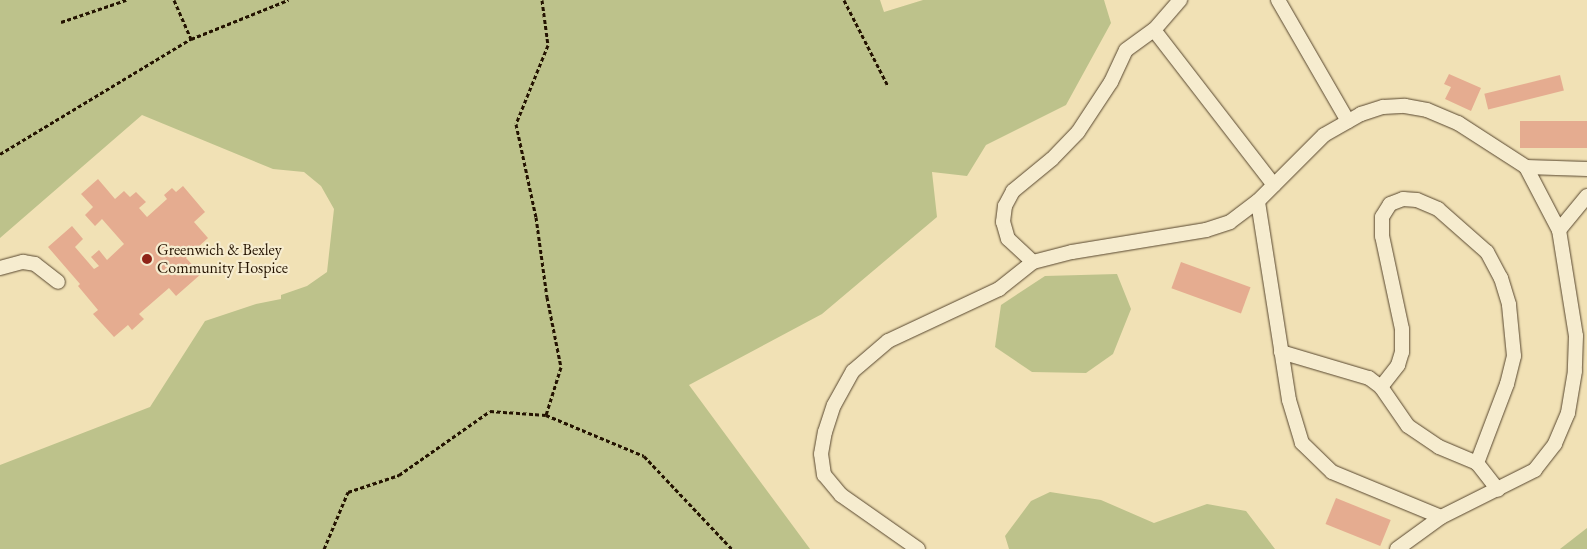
<!DOCTYPE html>
<style>
body{margin:0}
#map{position:relative;width:1587px;height:549px;overflow:hidden;background:#f1e1b5;font-family:"EB Garamond",serif}
div>[style]{position:absolute}
.green>*{inset:0;background:#bdc28b}
.building>*{inset:0;background:#e5ac90;transform-origin:0 0}
.path>*{height:3px;margin-top:-1.5px;transform-origin:0;background:repeating-linear-gradient(90deg,#241301 0 4px,transparent 0 6.5px)}
.roads{filter:drop-shadow(0 0 1px #57462e) drop-shadow(0 0 1px #57462e)}
.lane>*{height:14px;margin:-7px;padding:0 7px;transform-origin:7px;border-radius:7px;background:#f6eccf}
.dots>*{width:14px;height:14px;translate:-50% -50%;box-sizing:border-box;border:2px solid #f6eccf;border-radius:50%}
span{translate:-50% -50%;white-space:nowrap;text-align:center;line-height:1.15;-webkit-text-stroke:4.5px #f6eccf;paint-order:stroke}
.poi-label{font-size:16px;color:#241301}
.left{translate:0 -50%;text-align:left}
</style>
<div id="map">
<div class="green">
<div style="clip-path:polygon(0 0,880px 0,884px 12px,923px 0,1104px 0,1111px 23px,1066px 105px,986px 145px,967px 176px,932px 172px,937px 217px,822px 314px,689px 385px,810px 549px,0 549px,0 465px,150px 407px,205px 321px,256px 304px,281px 299px,281px 295px,307px 286px,327px 272px,334px 209px,321px 186px,304px 172px,273px 169px,142px 115px,0 238px)"></div>
<div style="clip-path:polygon(1117px 274px,1131px 309px,1113px 354px,1086px 373px,1032px 372px,995px 347px,1001px 305px,1045px 276px)"></div>
<div style="clip-path:polygon(1050px 492px,1101px 500px,1154px 523px,1207px 504px,1246px 511px,1275px 549px,1009px 549px,1005px 536px,1031px 501px)"></div>
<div style="clip-path:polygon(1587px 528px,1587px 549px,1560px 549px)"></div>
</div>
<div class="building">
<div style="clip-path:polygon(1449px 74px,1481px 88px,1471px 111px,1445px 99px,1451px 87px,1444px 84px)"></div>
<div style="left:1560px;top:75px;width:16px;height:78px;rotate:76deg"></div>
<div style="left:1587px;top:121px;width:27px;height:67px;rotate:90deg"></div>
<div style="clip-path:polygon(98px 179px,115px 199px,124px 191px,130px 197px,136px 192px,146px 202px,139px 208px,147px 217px,167px 199px,164px 195px,172px 188px,176px 192px,183px 186px,205px 212px,194px 222px,208px 238px,186px 258px,201px 274px,176px 296px,169px 288px,139px 314px,144px 319px,132px 330px,128px 325px,114px 337px,93px 314px,98px 310px,78px 286px,80px 284px,48px 247px,72px 226px,83px 239px,75px 247px,94px 269px,99px 266px,91px 257px,99px 250px,107px 260px,124px 244px,102px 219px,95px 226px,85px 215px,93px 207px,81px 194px)"></div>
<div style="left:1181px;top:262px;width:74px;height:28px;rotate:20deg"></div>
<div style="left:1336px;top:498px;width:59px;height:28px;rotate:22deg"></div>
</div>
<div class="path">
<div style="left:174px;top:0;width:43px;rotate:66.4deg"></div>
<div style="left:542px;top:0;width:45px;rotate:82.4deg"></div>
<div style="left:548px;top:45px;width:85px;rotate:112.1deg"></div>
<div style="left:516px;top:124px;width:95px;rotate:77.9deg"></div>
<div style="left:536px;top:217px;width:81px;rotate:82.2deg"></div>
<div style="left:547px;top:297px;width:71px;rotate:78.7deg"></div>
<div style="left:561px;top:367px;width:50px;rotate:107.4deg"></div>
<div style="left:844px;top:0;width:97px;rotate:62.9deg"></div>
<div style="left:61px;top:22px;width:69px;rotate:-18.7deg"></div>
<div style="left:0;top:154px;width:223px;rotate:-31.1deg"></div>
<div style="left:191px;top:39px;width:105px;rotate:-21.9deg"></div>
<div style="left:324px;top:549px;width:62px;rotate:-67.2deg"></div>
<div style="left:348px;top:492px;width:54px;rotate:-18.4deg"></div>
<div style="left:399px;top:475px;width:111px;rotate:-35.1deg"></div>
<div style="left:490px;top:411px;width:56px;rotate:4.1deg"></div>
<div style="left:546px;top:415px;width:106px;rotate:22.7deg"></div>
<div style="left:644px;top:456px;width:128px;rotate:46.6deg"></div>
</div>
<div class="roads">
<div class="lane">
<div style="left:1278px;top:0;width:140px;rotate:60deg"></div>
<div style="left:1154px;top:30px;width:196px;rotate:52.3deg"></div>
<div style="left:1526px;top:167px;width:71px;rotate:62.4deg"></div>
<div style="left:1559px;top:230px;width:107px;rotate:80.9deg"></div>
<div style="left:1576px;top:336px;width:35px;rotate:92deg"></div>
<div style="left:1575px;top:371px;width:43px;rotate:99.5deg"></div>
<div style="left:1568px;top:413px;width:34px;rotate:113deg"></div>
<div style="left:1555px;top:444px;width:33px;rotate:128deg"></div>
<div style="left:1535px;top:470px;width:105px;rotate:153.4deg"></div>
<div style="left:1441px;top:517px;width:118px;rotate:-157.6deg"></div>
<div style="left:1332px;top:472px;width:42px;rotate:-136deg"></div>
<div style="left:1302px;top:443px;width:45px;rotate:-106.8deg"></div>
<div style="left:1289px;top:400px;width:201px;rotate:-98.9deg"></div>
<div style="left:1258px;top:201px;width:93px;rotate:-45deg"></div>
<div style="left:1324px;top:135px;width:43px;rotate:-29.6deg"></div>
<div style="left:1361px;top:114px;width:23px;rotate:-18deg"></div>
<div style="left:1383px;top:107px;width:22px;rotate:-3deg"></div>
<div style="left:1405px;top:106px;width:22px;rotate:10deg"></div>
<div style="left:1427px;top:110px;width:34px;rotate:23deg"></div>
<div style="left:1458px;top:123px;width:81px;rotate:32.9deg"></div>
<div style="left:1526px;top:167px;width:61px;rotate:1.9deg"></div>
<div style="left:1559px;top:230px;width:44px;rotate:-50.5deg"></div>
<div style="left:1033px;top:262px;width:34px;rotate:-137deg"></div>
<div style="left:1008px;top:239px;width:18px;rotate:-106deg"></div>
<div style="left:1003px;top:222px;width:16px;rotate:-83deg"></div>
<div style="left:1005px;top:206px;width:17px;rotate:-62deg"></div>
<div style="left:1013px;top:191px;width:50px;rotate:-39.4deg"></div>
<div style="left:1052px;top:159px;width:37px;rotate:-46deg"></div>
<div style="left:1078px;top:132px;width:60px;rotate:-56.6deg"></div>
<div style="left:1111px;top:82px;width:35px;rotate:-65deg"></div>
<div style="left:1126px;top:50px;width:34px;rotate:-36deg"></div>
<div style="left:1154px;top:30px;width:40px;rotate:-49deg"></div>
<div style="left:0;top:268px;width:24px;rotate:-15deg"></div>
<div style="left:23px;top:262px;width:12px;rotate:9deg"></div>
<div style="left:35px;top:264px;width:29px;rotate:38deg"></div>
<div style="left:1281px;top:352px;width:92px;rotate:16.5deg"></div>
<div style="left:1369px;top:378px;width:15px;rotate:37deg"></div>
<div style="left:1381px;top:387px;width:28px;rotate:-52deg"></div>
<div style="left:1398px;top:365px;width:14px;rotate:-73deg"></div>
<div style="left:1402px;top:352px;width:23px;rotate:-90deg"></div>
<div style="left:1402px;top:329px;width:95px;rotate:-102.1deg"></div>
<div style="left:1382px;top:236px;width:19px;rotate:-90deg"></div>
<div style="left:1382px;top:217px;width:15px;rotate:-58deg"></div>
<div style="left:1390px;top:204px;width:14px;rotate:-21deg"></div>
<div style="left:1403px;top:199px;width:14px;rotate:4deg"></div>
<div style="left:1417px;top:200px;width:23px;rotate:23deg"></div>
<div style="left:1438px;top:209px;width:65px;rotate:41.3deg"></div>
<div style="left:1487px;top:252px;width:30px;rotate:62deg"></div>
<div style="left:1501px;top:278px;width:28px;rotate:73deg"></div>
<div style="left:1509px;top:305px;width:51px;rotate:84.4deg"></div>
<div style="left:1514px;top:356px;width:29px;rotate:104deg"></div>
<div style="left:1507px;top:384px;width:85px;rotate:110.8deg"></div>
<div style="left:1477px;top:463px;width:34px;rotate:52deg"></div>
<div style="left:1381px;top:387px;width:47px;rotate:55.3deg"></div>
<div style="left:1408px;top:426px;width:37px;rotate:34deg"></div>
<div style="left:1439px;top:447px;width:41px;rotate:22.8deg"></div>
<div style="left:918px;top:549px;width:94px;rotate:-145deg"></div>
<div style="left:841px;top:495px;width:26px;rotate:-130deg"></div>
<div style="left:824px;top:475px;width:21px;rotate:-98deg"></div>
<div style="left:821px;top:454px;width:22px;rotate:-80deg"></div>
<div style="left:825px;top:432px;width:28px;rotate:-72deg"></div>
<div style="left:834px;top:405px;width:39px;rotate:-61deg"></div>
<div style="left:853px;top:371px;width:46px;rotate:-40.6deg"></div>
<div style="left:888px;top:341px;width:123px;rotate:-25.1deg"></div>
<div style="left:999px;top:289px;width:43px;rotate:-38.5deg"></div>
<div style="left:1033px;top:262px;width:40px;rotate:-14.4deg"></div>
<div style="left:1072px;top:252px;width:136px;rotate:-9.3deg"></div>
<div style="left:1206px;top:230px;width:25px;rotate:-18deg"></div>
<div style="left:1230px;top:222px;width:35px;rotate:-37deg"></div>
<div style="left:1397px;top:549px;width:54px;rotate:-36deg"></div>
</div>
</div>
<div class="dots">
<div style="left:147px;top:259px;background:#8f2418"></div>
</div>
<div class="poi-label">
<span class="left" style="left:157px;top:259px">Greenwich &amp; Bexley<br>Community Hospice</span>
</div>
</div>
